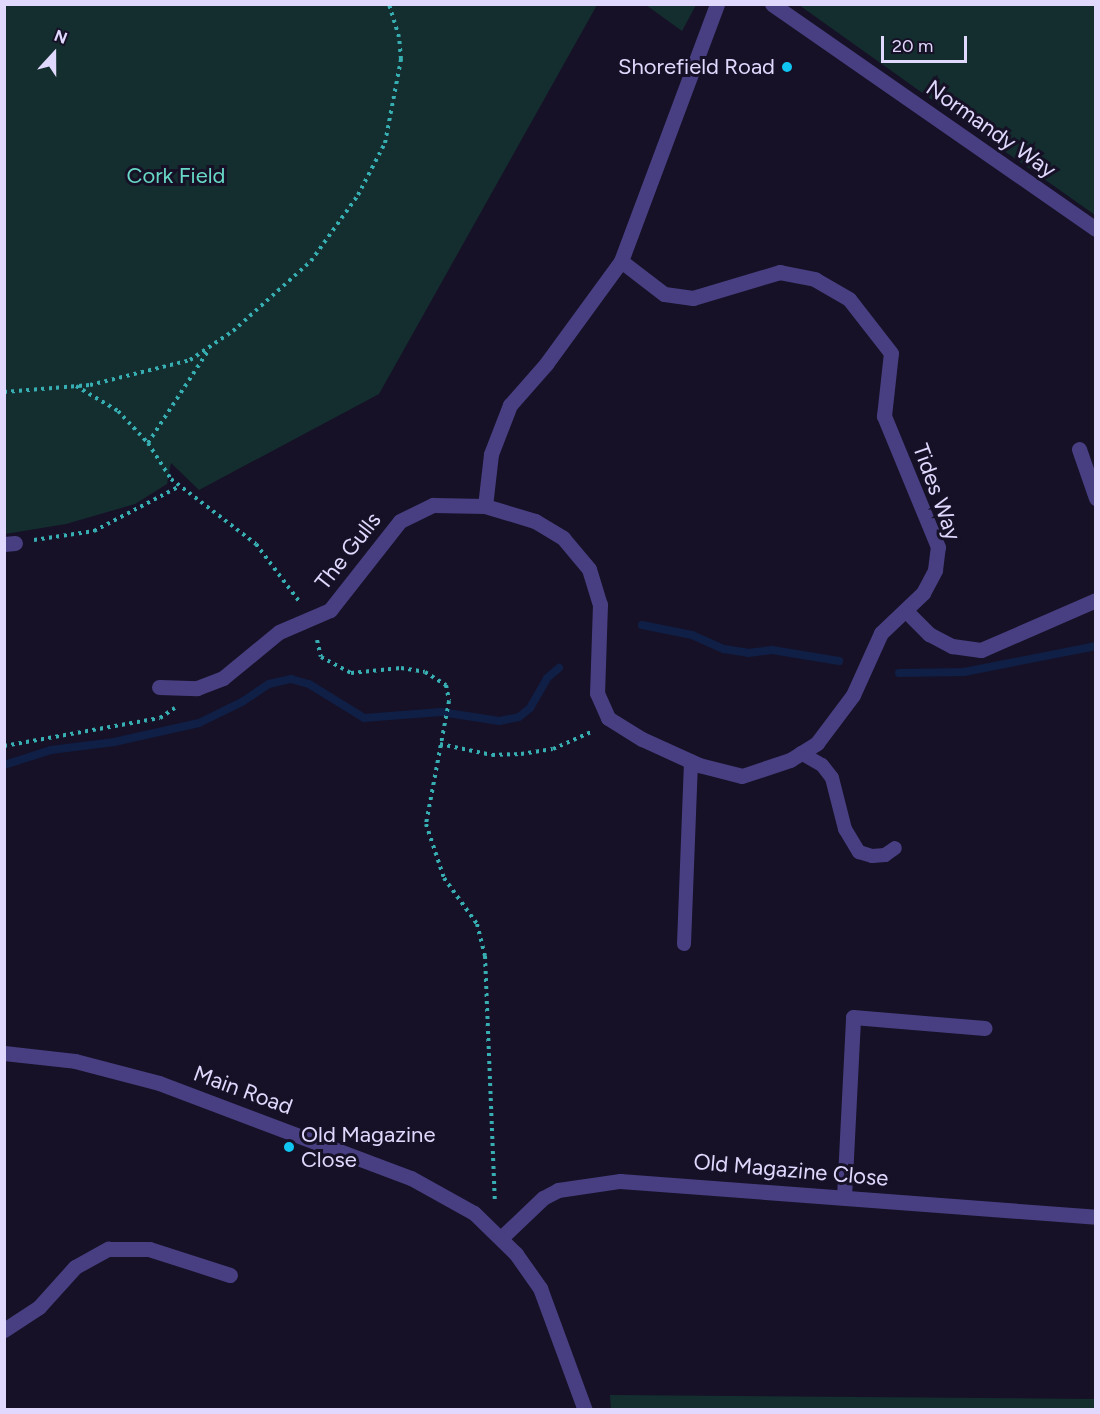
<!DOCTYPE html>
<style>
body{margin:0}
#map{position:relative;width:1100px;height:1414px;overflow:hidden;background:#161126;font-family:Figtree,sans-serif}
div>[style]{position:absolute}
.green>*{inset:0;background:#142e2f}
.stream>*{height:8px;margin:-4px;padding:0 4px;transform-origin:4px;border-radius:4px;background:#101f46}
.path>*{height:4px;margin-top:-2px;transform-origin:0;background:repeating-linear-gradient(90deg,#37aeb2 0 3px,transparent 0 7.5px)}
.service>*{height:14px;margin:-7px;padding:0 7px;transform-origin:7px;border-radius:7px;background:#483f82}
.minor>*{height:15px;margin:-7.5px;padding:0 7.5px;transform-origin:7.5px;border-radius:7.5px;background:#483f82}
.tertiary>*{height:15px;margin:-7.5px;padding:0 7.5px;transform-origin:7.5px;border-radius:7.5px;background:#483f82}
.dots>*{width:16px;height:16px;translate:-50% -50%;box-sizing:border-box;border:3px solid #161126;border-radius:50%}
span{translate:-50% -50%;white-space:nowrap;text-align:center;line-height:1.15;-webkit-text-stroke:6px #161126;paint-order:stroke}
.poi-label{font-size:22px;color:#e0d8fd}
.right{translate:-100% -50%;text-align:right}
.left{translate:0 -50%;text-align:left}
.street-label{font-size:22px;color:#e0d8fd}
.park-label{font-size:22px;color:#68d9c7}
.frame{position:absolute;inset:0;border:6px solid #e0d8fd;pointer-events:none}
.north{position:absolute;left:24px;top:24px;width:60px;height:60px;-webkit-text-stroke:4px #161126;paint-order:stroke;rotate:21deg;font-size:16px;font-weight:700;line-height:24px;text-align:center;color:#e0d8fd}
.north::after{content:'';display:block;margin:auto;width:21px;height:27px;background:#e0d8fd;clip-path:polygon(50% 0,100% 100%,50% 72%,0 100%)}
.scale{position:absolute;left:881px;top:36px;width:86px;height:27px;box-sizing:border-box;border:3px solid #e0d8fd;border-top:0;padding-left:8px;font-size:18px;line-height:21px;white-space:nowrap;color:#e0d8fd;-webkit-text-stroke:4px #161126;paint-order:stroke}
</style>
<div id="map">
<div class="green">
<div style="clip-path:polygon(5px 4px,597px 4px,597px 5px,379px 394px,199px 490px,171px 463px,167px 484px,135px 504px,66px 524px,5px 534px)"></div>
<div style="clip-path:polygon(646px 5px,696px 5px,682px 31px)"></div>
<div style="clip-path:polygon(799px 5px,1095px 5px,1095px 215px,973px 129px)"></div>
<div style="clip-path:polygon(610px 1395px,1095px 1399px,1096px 1409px,611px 1410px)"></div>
</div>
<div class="stream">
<div style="left:642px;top:625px;width:51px;rotate:11.3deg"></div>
<div style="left:692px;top:635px;width:35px;rotate:24deg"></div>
<div style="left:724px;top:649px;width:24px;rotate:9deg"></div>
<div style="left:748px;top:653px;width:24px;rotate:-7deg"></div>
<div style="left:772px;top:650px;width:68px;rotate:9.3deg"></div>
<div style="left:899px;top:673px;width:65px;rotate:-0.9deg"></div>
<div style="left:964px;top:672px;width:135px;rotate:-11.1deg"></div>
<div style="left:4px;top:765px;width:49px;rotate:-17.7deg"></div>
<div style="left:51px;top:750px;width:64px;rotate:-7.2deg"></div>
<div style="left:114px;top:742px;width:87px;rotate:-12.6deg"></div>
<div style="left:199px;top:723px;width:48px;rotate:-26deg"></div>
<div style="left:242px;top:702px;width:32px;rotate:-34deg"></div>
<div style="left:269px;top:684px;width:23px;rotate:-13deg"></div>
<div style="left:291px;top:679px;width:19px;rotate:16deg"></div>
<div style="left:309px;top:684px;width:65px;rotate:31.7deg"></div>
<div style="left:364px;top:718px;width:77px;rotate:-4.5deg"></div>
<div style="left:441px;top:712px;width:59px;rotate:8.8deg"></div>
<div style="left:499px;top:721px;width:20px;rotate:-11deg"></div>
<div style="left:519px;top:717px;width:14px;rotate:-39deg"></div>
<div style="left:530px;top:708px;width:34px;rotate:-60deg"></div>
<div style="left:547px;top:678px;width:16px;rotate:-40deg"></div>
</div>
<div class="path">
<div style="left:76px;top:386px;width:49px;rotate:30.8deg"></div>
<div style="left:118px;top:411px;width:44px;rotate:46.8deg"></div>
<div style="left:148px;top:443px;width:43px;rotate:57.4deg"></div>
<div style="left:171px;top:479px;width:107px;rotate:37.4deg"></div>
<div style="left:256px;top:544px;width:71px;rotate:53deg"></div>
<div style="left:4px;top:392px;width:86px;rotate:-4.7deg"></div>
<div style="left:90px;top:385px;width:103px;rotate:-14deg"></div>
<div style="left:190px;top:360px;width:52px;rotate:-34deg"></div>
<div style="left:233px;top:331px;width:105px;rotate:-41.9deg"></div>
<div style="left:311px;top:261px;width:81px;rotate:-54.5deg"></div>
<div style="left:358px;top:195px;width:59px;rotate:-62.6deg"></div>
<div style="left:385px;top:143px;width:86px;rotate:-79.2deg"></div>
<div style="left:401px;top:59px;width:22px;rotate:-95deg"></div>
<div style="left:399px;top:37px;width:34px;rotate:-107deg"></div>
<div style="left:148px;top:443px;width:110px;rotate:-56.9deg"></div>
<div style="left:34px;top:540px;width:61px;rotate:-8.5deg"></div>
<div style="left:94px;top:531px;width:97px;rotate:-27.6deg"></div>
<div style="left:317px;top:640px;width:17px;rotate:77deg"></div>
<div style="left:321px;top:657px;width:34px;rotate:28deg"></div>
<div style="left:351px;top:673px;width:50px;rotate:-5.7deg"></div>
<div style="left:401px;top:668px;width:24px;rotate:9deg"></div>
<div style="left:425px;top:672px;width:25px;rotate:32deg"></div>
<div style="left:446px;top:685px;width:16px;rotate:79deg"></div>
<div style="left:449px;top:701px;width:125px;rotate:100.6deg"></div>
<div style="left:426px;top:824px;width:57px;rotate:71.6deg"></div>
<div style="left:444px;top:878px;width:57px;rotate:54.3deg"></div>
<div style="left:477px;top:924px;width:33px;rotate:76deg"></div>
<div style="left:485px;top:956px;width:247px;rotate:87.7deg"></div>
<div style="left:440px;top:744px;width:53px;rotate:11.9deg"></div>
<div style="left:492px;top:755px;width:29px;rotate:-2deg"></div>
<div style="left:521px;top:754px;width:32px;rotate:-9deg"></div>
<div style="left:553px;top:749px;width:42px;rotate:-24.1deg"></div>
<div style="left:4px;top:746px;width:158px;rotate:-10.2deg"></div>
<div style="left:160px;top:718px;width:18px;rotate:-34deg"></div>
</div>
<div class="service">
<div style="left:801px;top:753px;width:24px;rotate:30deg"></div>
<div style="left:822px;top:765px;width:16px;rotate:52deg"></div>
<div style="left:832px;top:778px;width:53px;rotate:75.7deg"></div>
<div style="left:845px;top:829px;width:27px;rotate:59deg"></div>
<div style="left:859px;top:852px;width:14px;rotate:17deg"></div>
<div style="left:872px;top:856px;width:13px;rotate:-4deg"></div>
<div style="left:885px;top:855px;width:12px;rotate:-35deg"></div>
<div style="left:684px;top:944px;width:183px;rotate:-87.8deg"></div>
</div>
<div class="minor">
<div style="left:1079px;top:449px;width:52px;rotate:70.9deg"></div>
<div style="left:485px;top:506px;width:52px;rotate:-83.4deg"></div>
<div style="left:491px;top:454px;width:53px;rotate:-68.8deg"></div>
<div style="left:510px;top:405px;width:55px;rotate:-48.7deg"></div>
<div style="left:546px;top:364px;width:127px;rotate:-53.9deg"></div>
<div style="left:621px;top:261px;width:274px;rotate:-69.5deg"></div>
<div style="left:4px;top:544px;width:11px;rotate:-5deg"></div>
<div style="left:906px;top:611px;width:33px;rotate:45deg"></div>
<div style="left:929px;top:634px;width:26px;rotate:28deg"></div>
<div style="left:952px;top:646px;width:29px;rotate:8deg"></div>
<div style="left:981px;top:650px;width:125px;rotate:-23.5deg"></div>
<div style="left:159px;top:687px;width:38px;rotate:2deg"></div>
<div style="left:197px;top:688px;width:28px;rotate:-21deg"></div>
<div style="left:223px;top:678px;width:72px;rotate:-39.4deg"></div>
<div style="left:279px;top:632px;width:56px;rotate:-23.3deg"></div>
<div style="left:330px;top:610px;width:113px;rotate:-51.8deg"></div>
<div style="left:400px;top:521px;width:37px;rotate:-26deg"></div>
<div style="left:433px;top:505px;width:52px;rotate:1.1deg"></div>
<div style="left:485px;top:506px;width:52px;rotate:16.7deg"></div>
<div style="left:535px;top:521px;width:33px;rotate:31deg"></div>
<div style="left:563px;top:538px;width:40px;rotate:50deg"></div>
<div style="left:589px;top:569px;width:37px;rotate:73deg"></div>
<div style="left:600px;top:604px;width:89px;rotate:91.9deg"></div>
<div style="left:597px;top:693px;width:27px;rotate:66deg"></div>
<div style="left:608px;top:718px;width:40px;rotate:32deg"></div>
<div style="left:642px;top:739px;width:63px;rotate:24.5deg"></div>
<div style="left:699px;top:765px;width:44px;rotate:14.3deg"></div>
<div style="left:742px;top:776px;width:51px;rotate:-18.4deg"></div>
<div style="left:790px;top:760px;width:32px;rotate:-32deg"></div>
<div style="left:817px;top:743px;width:60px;rotate:-53.1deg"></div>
<div style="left:853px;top:695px;width:68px;rotate:-65.7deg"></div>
<div style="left:881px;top:633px;width:58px;rotate:-43.6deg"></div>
<div style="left:923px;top:593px;width:26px;rotate:-62deg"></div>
<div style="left:935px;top:570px;width:23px;rotate:-83deg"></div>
<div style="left:938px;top:547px;width:142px;rotate:-112.4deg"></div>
<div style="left:884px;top:416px;width:63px;rotate:-83.7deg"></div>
<div style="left:891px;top:353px;width:68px;rotate:-127.9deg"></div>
<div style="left:849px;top:299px;width:39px;rotate:-150deg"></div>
<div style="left:815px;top:279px;width:36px;rotate:-169deg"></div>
<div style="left:780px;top:272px;width:91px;rotate:163.4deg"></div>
<div style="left:693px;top:298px;width:29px;rotate:-172deg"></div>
<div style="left:664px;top:294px;width:54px;rotate:-142.5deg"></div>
<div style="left:844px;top:1197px;width:180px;rotate:-87.1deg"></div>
<div style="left:853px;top:1017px;width:132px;rotate:4.8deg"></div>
<div style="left:501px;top:1238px;width:58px;rotate:-43.6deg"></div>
<div style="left:543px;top:1198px;width:17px;rotate:-28deg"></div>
<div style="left:558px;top:1190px;width:63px;rotate:-8.3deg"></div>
<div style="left:620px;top:1181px;width:477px;rotate:4.3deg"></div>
<div style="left:4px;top:1330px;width:42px;rotate:-33.3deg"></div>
<div style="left:39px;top:1307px;width:54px;rotate:-48deg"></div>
<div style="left:75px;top:1267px;width:38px;rotate:-29deg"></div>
<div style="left:108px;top:1249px;width:41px"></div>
<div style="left:149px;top:1249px;width:85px;rotate:17.8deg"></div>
</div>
<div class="tertiary">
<div style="left:772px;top:4px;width:394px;rotate:34.8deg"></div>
<div style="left:4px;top:1053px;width:71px;rotate:6.4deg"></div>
<div style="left:75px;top:1061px;width:87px;rotate:14.7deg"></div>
<div style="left:159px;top:1083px;width:269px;rotate:20.7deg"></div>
<div style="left:411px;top:1178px;width:72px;rotate:29.1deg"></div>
<div style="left:474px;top:1213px;width:59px;rotate:44.3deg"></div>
<div style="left:516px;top:1254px;width:42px;rotate:54.8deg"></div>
<div style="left:540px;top:1288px;width:130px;rotate:69.8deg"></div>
</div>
<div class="dots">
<div style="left:787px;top:67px;background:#10c5f1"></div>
<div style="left:289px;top:1147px;background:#10c5f1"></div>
</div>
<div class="poi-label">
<span class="right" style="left:775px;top:67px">Shorefield Road</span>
<span class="left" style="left:301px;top:1147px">Old Magazine<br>Close</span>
</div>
<div class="street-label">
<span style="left:991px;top:129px;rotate:35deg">Normandy Way</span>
<span style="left:937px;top:492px;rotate:70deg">Tides Way</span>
<span style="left:348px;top:551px;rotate:-52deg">The Gulls</span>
<span style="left:243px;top:1090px;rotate:20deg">Main Road</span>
<span style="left:791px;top:1170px;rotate:5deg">Old Magazine Close</span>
</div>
<div class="park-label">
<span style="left:176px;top:176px">Cork Field</span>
</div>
<div class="frame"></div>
<div class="north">N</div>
<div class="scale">20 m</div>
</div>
